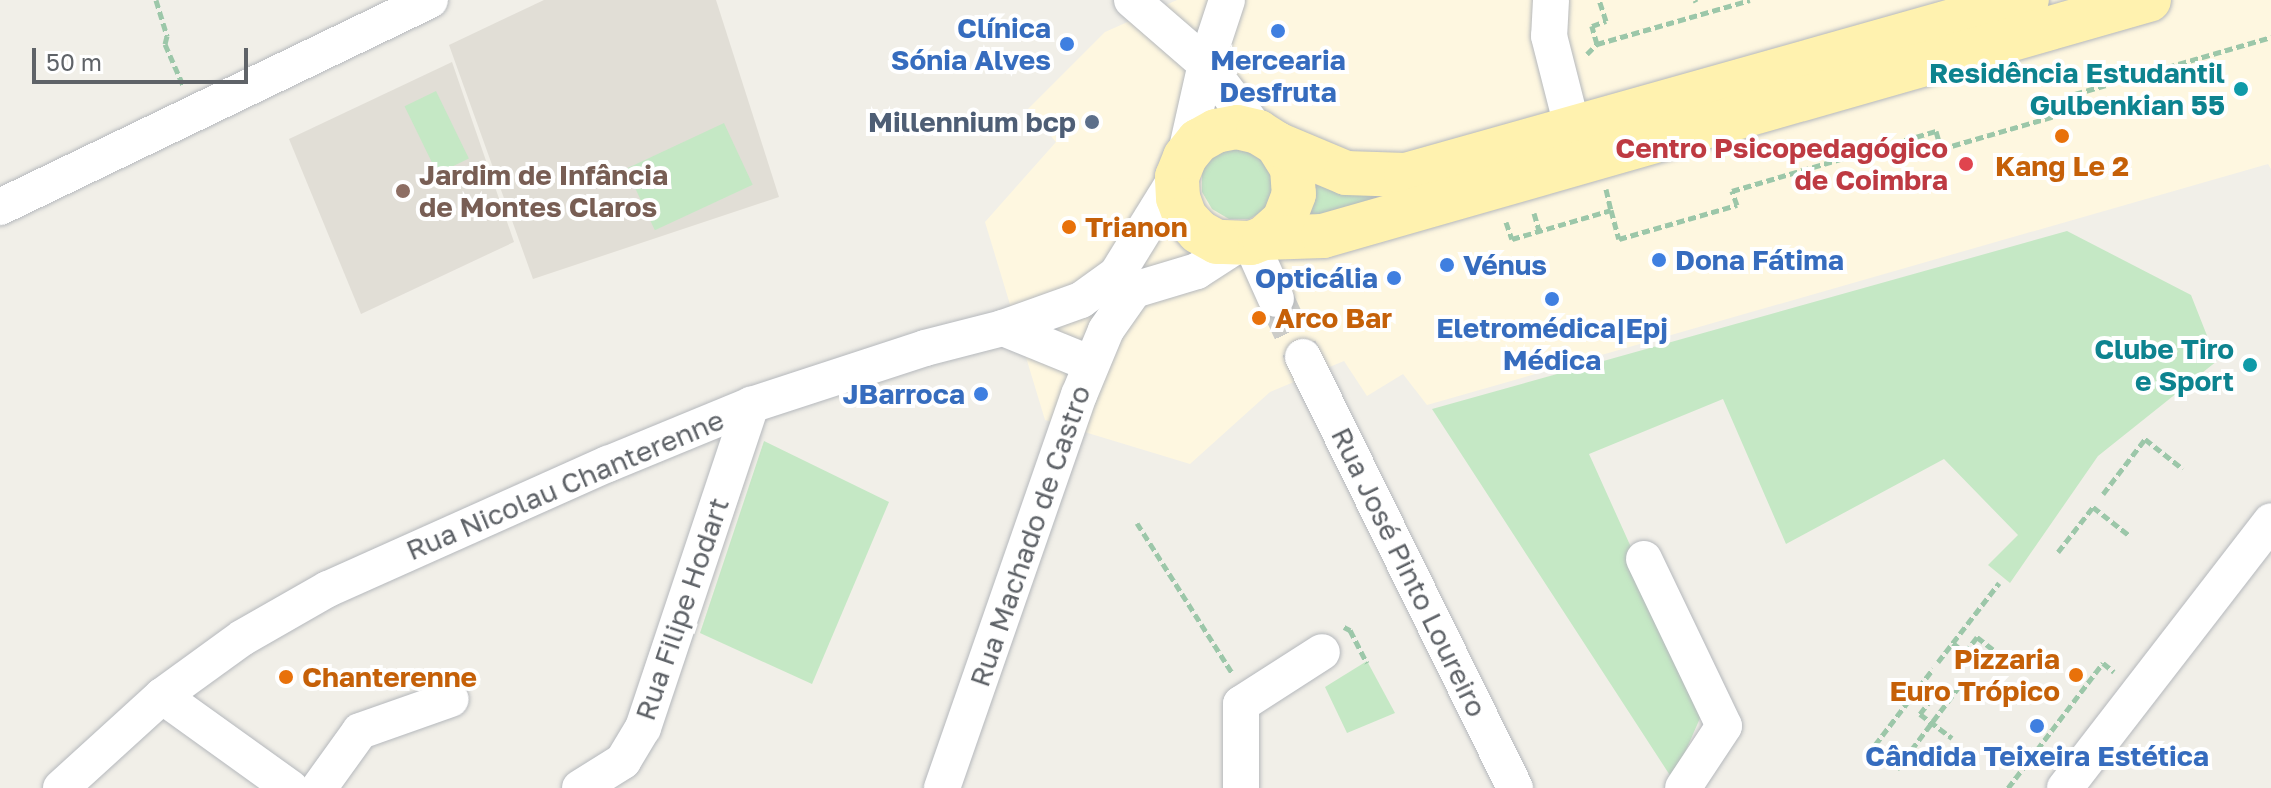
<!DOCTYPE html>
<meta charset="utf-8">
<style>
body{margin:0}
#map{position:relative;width:2271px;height:788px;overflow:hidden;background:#f1efe8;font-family:"Golos Text",sans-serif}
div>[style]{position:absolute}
.commercial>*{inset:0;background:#fef7e0}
.education>*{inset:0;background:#e1ded6}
.green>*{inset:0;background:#c5e8c5;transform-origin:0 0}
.minor-tunnel>*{height:36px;margin-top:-18px;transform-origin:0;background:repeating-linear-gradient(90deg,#ccccc8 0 36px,transparent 0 54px)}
.path>*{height:5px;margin-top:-2.5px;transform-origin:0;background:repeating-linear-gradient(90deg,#9cc7a9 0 8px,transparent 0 12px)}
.roads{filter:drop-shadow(0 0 2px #b5b8bc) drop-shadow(0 0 2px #b5b8bc)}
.minor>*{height:36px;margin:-18px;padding:0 18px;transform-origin:18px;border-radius:18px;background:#fff}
.major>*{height:44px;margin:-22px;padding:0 22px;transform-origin:22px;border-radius:22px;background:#fff2af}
.dots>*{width:22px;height:22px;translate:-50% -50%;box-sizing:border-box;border:4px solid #fff;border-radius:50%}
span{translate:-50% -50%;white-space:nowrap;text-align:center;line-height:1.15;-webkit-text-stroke:8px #fff;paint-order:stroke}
.shop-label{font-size:28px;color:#366cbe;font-weight:700}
.right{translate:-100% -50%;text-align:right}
.left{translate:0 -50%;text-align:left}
.culture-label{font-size:28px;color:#0d838f;font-weight:700}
.service-label{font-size:28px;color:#4e5e75;font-weight:700}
.health-label{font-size:28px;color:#be3a42;font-weight:700}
.food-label{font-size:28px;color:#c56008;font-weight:700}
.education-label{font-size:28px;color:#785e54;font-weight:700}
.street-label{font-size:28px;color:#5f6368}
.scale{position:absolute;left:32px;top:48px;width:216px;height:36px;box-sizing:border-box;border:4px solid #5f6368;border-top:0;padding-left:10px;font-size:24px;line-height:28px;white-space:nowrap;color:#5f6368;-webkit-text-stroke:6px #fff;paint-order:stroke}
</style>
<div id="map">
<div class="commercial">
<div style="clip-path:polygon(1177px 0,2271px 0,2271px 169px,2268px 164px,1427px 405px,1403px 374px,1367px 396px,1344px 361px,1270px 392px,1190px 464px,1045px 420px,985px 222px,1056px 142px,1028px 109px,1105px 32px)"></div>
</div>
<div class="education">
<div style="clip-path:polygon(544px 0,716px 0,779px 197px,533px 279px,449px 45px)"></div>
<div style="clip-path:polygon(452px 62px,514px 242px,361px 314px,289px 139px)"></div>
</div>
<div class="green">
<div style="left:436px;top:91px;width:75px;height:35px;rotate:64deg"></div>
<div style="left:724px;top:123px;width:68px;height:108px;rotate:65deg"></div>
<div style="clip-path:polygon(1250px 144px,1277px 172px,1267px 209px,1249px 219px,1229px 219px,1212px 209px,1202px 192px,1202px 171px,1212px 154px)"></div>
<div style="clip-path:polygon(1308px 174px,1409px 188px,1301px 229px)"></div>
<div style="clip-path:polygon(2067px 231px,2191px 295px,2217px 361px,2098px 456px,2010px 583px,1988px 565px,2018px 535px,1944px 459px,1786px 544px,1723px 399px,1589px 454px,1704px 709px,1673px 780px,1432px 409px)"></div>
<div style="clip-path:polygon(764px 441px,889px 502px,812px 684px,700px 633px)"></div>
<div style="clip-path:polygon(1367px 661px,1395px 713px,1347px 733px,1325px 687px)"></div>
</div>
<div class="minor-tunnel">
<div style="left:1276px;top:299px;width:64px;rotate:65deg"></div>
</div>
<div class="path">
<div style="left:156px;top:0;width:38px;rotate:73deg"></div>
<div style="left:167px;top:36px;width:8px;rotate:104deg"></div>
<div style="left:165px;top:44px;width:45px;rotate:66.3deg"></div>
<div style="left:1695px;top:0;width:2px;rotate:63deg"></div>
<div style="left:1597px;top:44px;width:19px;rotate:-106deg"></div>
<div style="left:1592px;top:26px;width:15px;rotate:-20deg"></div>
<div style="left:1606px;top:21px;width:22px;rotate:-108deg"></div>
<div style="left:1587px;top:54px;width:14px;rotate:-45deg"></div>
<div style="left:1597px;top:44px;width:159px;rotate:-16deg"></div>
<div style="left:1606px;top:189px;width:22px;rotate:77deg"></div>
<div style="left:1534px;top:213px;width:19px;rotate:74deg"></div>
<div style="left:1506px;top:222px;width:18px;rotate:71deg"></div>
<div style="left:1512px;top:239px;width:103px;rotate:-16.3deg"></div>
<div style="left:1611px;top:210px;width:30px;rotate:75deg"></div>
<div style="left:1619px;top:239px;width:123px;rotate:-16.1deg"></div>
<div style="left:1737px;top:205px;width:15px;rotate:-110deg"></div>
<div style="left:1732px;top:191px;width:213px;rotate:-16.4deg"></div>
<div style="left:1936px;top:131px;width:19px;rotate:74deg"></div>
<div style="left:1941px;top:149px;width:144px;rotate:-16.2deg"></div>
<div style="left:2079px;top:109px;width:16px;rotate:-105deg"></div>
<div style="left:2075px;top:94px;width:204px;rotate:-16.2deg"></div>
<div style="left:2103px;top:494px;width:69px;rotate:-52.6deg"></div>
<div style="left:2145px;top:439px;width:48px;rotate:38.3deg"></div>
<div style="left:1137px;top:523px;width:179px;rotate:57.6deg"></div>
<div style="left:2058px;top:552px;width:57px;rotate:-52.1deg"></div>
<div style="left:2093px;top:507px;width:47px;rotate:38.1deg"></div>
<div style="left:1344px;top:627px;width:7px;rotate:27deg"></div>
<div style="left:1350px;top:630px;width:37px;rotate:63deg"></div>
<div style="left:1953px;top:643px;width:16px;rotate:40deg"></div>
<div style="left:1965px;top:653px;width:20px;rotate:-53deg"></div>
<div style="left:1977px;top:637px;width:41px;rotate:38deg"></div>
<div style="left:1938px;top:662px;width:100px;rotate:-52.3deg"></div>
<div style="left:1919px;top:688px;width:16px;rotate:38deg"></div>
<div style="left:1932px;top:698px;width:20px;rotate:127deg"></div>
<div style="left:1920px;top:714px;width:40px;rotate:37deg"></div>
<div style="left:1875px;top:745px;width:96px;rotate:-52.7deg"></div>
<div style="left:1897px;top:769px;width:101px;rotate:-53deg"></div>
<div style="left:2008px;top:788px;width:157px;rotate:-52.8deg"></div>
<div style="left:2103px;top:663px;width:14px;rotate:39deg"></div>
</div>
<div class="roads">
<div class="minor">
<div style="left:1132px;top:0;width:98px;rotate:40.9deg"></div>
<div style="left:1206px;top:64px;width:86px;rotate:52.6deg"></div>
<div style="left:1551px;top:0;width:36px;rotate:93deg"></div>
<div style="left:1549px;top:36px;width:97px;rotate:75.7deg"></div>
<div style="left:1185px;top:157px;width:95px;rotate:-77.3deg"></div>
<div style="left:1206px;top:64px;width:67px;rotate:-71.8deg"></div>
<div style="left:0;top:207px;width:477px;rotate:-25.7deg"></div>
<div style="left:1251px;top:243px;width:61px;rotate:65.9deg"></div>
<div style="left:1003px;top:328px;width:95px;rotate:22.2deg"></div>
<div style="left:1303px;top:357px;width:480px;rotate:63.8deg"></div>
<div style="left:1644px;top:559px;width:185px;rotate:64.4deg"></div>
<div style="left:1724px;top:726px;width:74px;rotate:123.5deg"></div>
<div style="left:162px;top:696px;width:158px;rotate:35.7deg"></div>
<div style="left:61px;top:788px;width:137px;rotate:-42.3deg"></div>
<div style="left:162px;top:696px;width:99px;rotate:-35.9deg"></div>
<div style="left:242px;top:638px;width:99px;rotate:-29.7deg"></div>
<div style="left:328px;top:589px;width:307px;rotate:-24.1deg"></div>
<div style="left:608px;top:464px;width:155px;rotate:-22.4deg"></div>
<div style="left:751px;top:405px;width:183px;rotate:-18.1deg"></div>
<div style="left:925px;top:348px;width:81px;rotate:-14.4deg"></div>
<div style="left:1003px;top:328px;width:83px;rotate:-19.7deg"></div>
<div style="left:1081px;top:300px;width:44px;rotate:-35.8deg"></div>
<div style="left:1117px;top:274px;width:114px;rotate:-58.3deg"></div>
<div style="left:319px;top:788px;width:70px;rotate:-54.3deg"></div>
<div style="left:360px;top:731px;width:96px;rotate:-19.4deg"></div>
<div style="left:580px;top:788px;width:51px;rotate:-32.1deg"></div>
<div style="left:623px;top:761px;width:39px;rotate:-59deg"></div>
<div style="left:643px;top:728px;width:341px;rotate:-71.5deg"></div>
<div style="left:942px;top:788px;width:416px;rotate:-70.8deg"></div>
<div style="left:1079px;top:395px;width:70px;rotate:-67.4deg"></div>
<div style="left:1106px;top:330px;width:49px;rotate:-55deg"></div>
<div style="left:1134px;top:290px;width:66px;rotate:-16.8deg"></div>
<div style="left:1197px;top:271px;width:48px;rotate:-33deg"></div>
<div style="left:1241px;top:788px;width:84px;rotate:-90deg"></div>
<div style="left:1241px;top:704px;width:96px;rotate:-32.7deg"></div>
<div style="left:2065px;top:788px;width:337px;rotate:-52.3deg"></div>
</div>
<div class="major">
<div style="left:1277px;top:144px;width:28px;rotate:58deg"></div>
<div style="left:1292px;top:168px;width:26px;rotate:86deg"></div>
<div style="left:1294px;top:194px;width:28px;rotate:111deg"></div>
<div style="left:1284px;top:220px;width:27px;rotate:138deg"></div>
<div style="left:1264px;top:238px;width:14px;rotate:159deg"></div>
<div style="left:1251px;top:243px;width:34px;rotate:-178deg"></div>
<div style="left:1217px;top:242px;width:21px;rotate:-151deg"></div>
<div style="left:1199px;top:232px;width:21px;rotate:-133deg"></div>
<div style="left:1185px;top:217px;width:20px;rotate:-110deg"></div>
<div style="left:1178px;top:198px;width:21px;rotate:-93deg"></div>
<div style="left:1177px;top:177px;width:22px;rotate:-68deg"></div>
<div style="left:1185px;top:157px;width:21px;rotate:-51deg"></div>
<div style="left:1198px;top:141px;width:21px;rotate:-29deg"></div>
<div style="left:1216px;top:131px;width:21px;rotate:-11deg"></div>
<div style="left:1237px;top:127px;width:22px;rotate:13deg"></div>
<div style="left:1258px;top:132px;width:22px;rotate:32deg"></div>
<div style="left:1277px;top:144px;width:75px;rotate:22.8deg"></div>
<div style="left:1346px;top:173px;width:60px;rotate:1.9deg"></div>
<div style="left:1406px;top:175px;width:645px;rotate:-15.74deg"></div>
<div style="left:1264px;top:238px;width:59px;rotate:-1.9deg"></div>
<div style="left:1323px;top:236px;width:859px;rotate:-15.95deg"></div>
</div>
</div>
<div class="dots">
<div style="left:1278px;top:31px;background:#3f7fe0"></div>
<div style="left:1067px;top:44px;background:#3f7fe0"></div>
<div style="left:2241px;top:89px;background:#0f9aa8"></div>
<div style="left:1092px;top:122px;background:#5c6f8a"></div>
<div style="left:2062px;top:136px;background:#e8710a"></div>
<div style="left:1966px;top:164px;background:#e0444e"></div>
<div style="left:403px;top:191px;background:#8d6e63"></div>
<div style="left:1069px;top:227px;background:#e8710a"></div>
<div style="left:1659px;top:260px;background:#3f7fe0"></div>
<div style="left:1447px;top:265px;background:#3f7fe0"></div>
<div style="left:1394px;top:278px;background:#3f7fe0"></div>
<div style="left:1552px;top:299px;background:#3f7fe0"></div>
<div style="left:1259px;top:318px;background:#e8710a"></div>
<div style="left:2250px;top:365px;background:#0f9aa8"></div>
<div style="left:981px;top:394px;background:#3f7fe0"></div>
<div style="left:2076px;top:675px;background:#e8710a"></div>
<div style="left:286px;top:677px;background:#e8710a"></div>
<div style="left:2037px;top:726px;background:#3f7fe0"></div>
</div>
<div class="shop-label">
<span class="right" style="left:1051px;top:44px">Clínica<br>Sónia Alves</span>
<span style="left:1278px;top:76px">Mercearia<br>Desfruta</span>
<span class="left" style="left:1675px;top:260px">Dona Fátima</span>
<span class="left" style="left:1463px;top:265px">Vénus</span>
<span class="right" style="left:1378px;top:278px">Opticália</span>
<span style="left:1552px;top:344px">Eletromédica|Epj<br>Médica</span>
<span class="right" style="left:965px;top:394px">JBarroca</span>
<span style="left:2037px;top:756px">Cândida Teixeira Estética</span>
</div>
<div class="culture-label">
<span class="right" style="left:2225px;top:89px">Residência Estudantil<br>Gulbenkian 55</span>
<span class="right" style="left:2234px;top:365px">Clube Tiro<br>e Sport</span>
</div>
<div class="service-label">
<span class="right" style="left:1076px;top:122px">Millennium bcp</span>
</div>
<div class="health-label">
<span class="right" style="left:1948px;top:164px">Centro Psicopedagógico<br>de Coimbra</span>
</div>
<div class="food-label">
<span style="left:2062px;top:166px">Kang Le 2</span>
<span class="left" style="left:1085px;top:227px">Trianon</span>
<span class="left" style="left:1275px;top:318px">Arco Bar</span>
<span class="right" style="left:2060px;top:675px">Pizzaria<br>Euro Trópico</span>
<span class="left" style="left:302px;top:677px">Chanterenne</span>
</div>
<div class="education-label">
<span class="left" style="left:419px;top:191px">Jardim de Infância<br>de Montes Claros</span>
</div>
<div class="street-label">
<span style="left:565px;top:485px;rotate:-23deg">Rua Nicolau Chanterenne</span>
<span style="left:1030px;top:536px;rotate:-71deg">Rua Machado de Castro</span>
<span style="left:1409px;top:572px;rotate:64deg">Rua José Pinto Loureiro</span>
<span style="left:682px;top:609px;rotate:-71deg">Rua Filipe Hodart</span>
</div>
<div class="scale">50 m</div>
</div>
